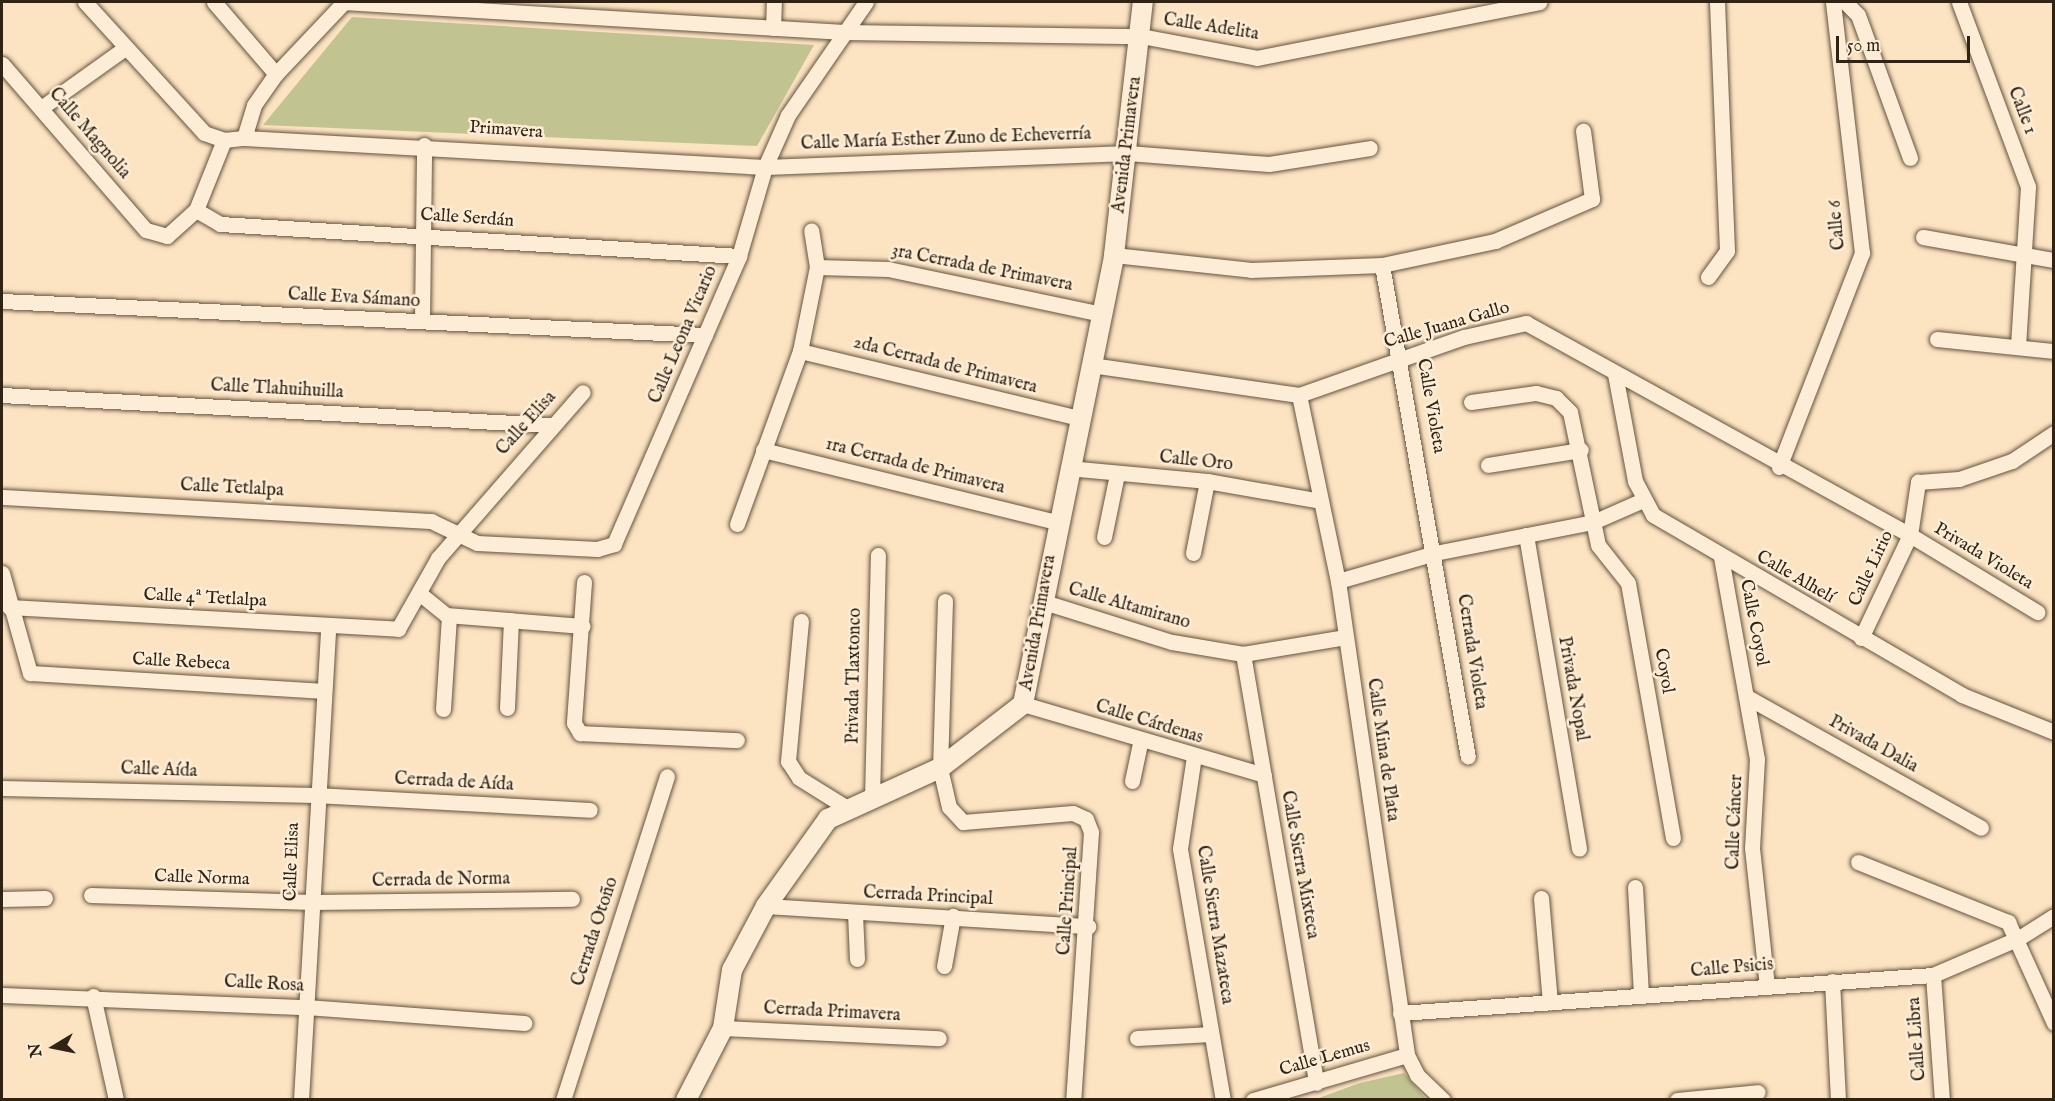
<!DOCTYPE html>
<meta charset="utf-8">
<style>
body{margin:0}
#map{position:relative;width:2055px;height:1101px;overflow:hidden;background:#fce3c1;font-family:"IM FELL English",serif}
div>[style]{position:absolute}
.green>*{inset:0;background:#c1c391}
.roads{filter:drop-shadow(0 0 2px #64533e) drop-shadow(0 0 2px #64533e)}
.minor>*{height:15px;margin:-7.5px;padding:0 7.5px;transform-origin:7.5px;border-radius:7.5px;background:#fdedd7}
.tertiary>*{height:20px;margin:-10px;padding:0 10px;transform-origin:10px;border-radius:10px;background:#fdedd7}
span{translate:-50% -50%;white-space:nowrap;text-align:center;line-height:1.15;-webkit-text-stroke:5px #fdedd7;paint-order:stroke}
.street-label{font-size:18px;color:#312313}
.frame{position:absolute;inset:0;border:3px solid #312313;pointer-events:none}
.north{position:absolute;left:24px;top:1017px;width:60px;height:60px;-webkit-text-stroke:4px #fdedd7;paint-order:stroke;rotate:260deg;font-size:16px;font-weight:700;line-height:24px;text-align:center;color:#312313}
.north::after{content:'';display:block;margin:auto;width:21px;height:27px;background:#312313;clip-path:polygon(50% 0,100% 100%,50% 72%,0 100%)}
.scale{position:absolute;left:1836px;top:36px;width:134px;height:27px;box-sizing:border-box;border:3px solid #312313;border-top:0;padding-left:8px;font-size:18px;line-height:21px;white-space:nowrap;color:#312313;-webkit-text-stroke:4px #fdedd7;paint-order:stroke}
</style>
<div id="map">
<div class="green">
<div style="clip-path:polygon(352px 17px,814px 45px,757px 146px,263px 125px)"></div>
<div style="clip-path:polygon(1404px 1073px,1426px 1099px,1316px 1099px,1360px 1083px)"></div>
</div>
<div class="roads">
<div class="minor">
<div style="left:85px;top:2px;width:177px;rotate:47.7deg"></div>
<div style="left:204px;top:133px;width:21px;rotate:19deg"></div>
<div style="left:214px;top:2px;width:95px;rotate:49.3deg"></div>
<div style="left:343px;top:2px;width:502px;rotate:3.43deg"></div>
<div style="left:844px;top:32px;width:297px;rotate:0.8deg"></div>
<div style="left:1141px;top:36px;width:118px;rotate:10.7deg"></div>
<div style="left:1257px;top:58px;width:288px;rotate:-11.2deg"></div>
<div style="left:1845px;top:2px;width:18px;rotate:45deg"></div>
<div style="left:1858px;top:15px;width:152px;rotate:70deg"></div>
<div style="left:1959px;top:2px;width:197px;rotate:69.5deg"></div>
<div style="left:2028px;top:187px;width:159px;rotate:93.6deg"></div>
<div style="left:773px;top:28px;width:26px;rotate:-88deg"></div>
<div style="left:2px;top:64px;width:220px;rotate:49.1deg"></div>
<div style="left:146px;top:230px;width:22px;rotate:16deg"></div>
<div style="left:167px;top:236px;width:39px;rotate:-42deg"></div>
<div style="left:196px;top:210px;width:75px;rotate:-68.2deg"></div>
<div style="left:224px;top:140px;width:20px;rotate:-6deg"></div>
<div style="left:244px;top:138px;width:34px;rotate:-73deg"></div>
<div style="left:254px;top:105px;width:38px;rotate:-55deg"></div>
<div style="left:276px;top:74px;width:99px;rotate:-46.6deg"></div>
<div style="left:41px;top:108px;width:103px;rotate:-35.5deg"></div>
<div style="left:244px;top:138px;width:522px;rotate:3.19deg"></div>
<div style="left:765px;top:167px;width:363px;rotate:-2.2deg"></div>
<div style="left:1128px;top:153px;width:141px;rotate:4.5deg"></div>
<div style="left:1269px;top:164px;width:102px;rotate:-9deg"></div>
<div style="left:196px;top:210px;width:28px;rotate:30deg"></div>
<div style="left:220px;top:224px;width:520px;rotate:3.53deg"></div>
<div style="left:1923px;top:237px;width:133px;rotate:10deg"></div>
<div style="left:1114px;top:255px;width:138px;rotate:6.2deg"></div>
<div style="left:1251px;top:270px;width:131px;rotate:-2.2deg"></div>
<div style="left:1382px;top:265px;width:116px;rotate:-12deg"></div>
<div style="left:1495px;top:241px;width:106px;rotate:-23.4deg"></div>
<div style="left:1592px;top:199px;width:69px;rotate:-97.5deg"></div>
<div style="left:1382px;top:265px;width:499px;rotate:80.1deg"></div>
<div style="left:817px;top:267px;width:71px;rotate:1.6deg"></div>
<div style="left:888px;top:269px;width:219px;rotate:11.9deg"></div>
<div style="left:1708px;top:277px;width:32px;rotate:-54deg"></div>
<div style="left:1727px;top:251px;width:249px;rotate:-92.3deg"></div>
<div style="left:2px;top:301px;width:704px;rotate:2.77deg"></div>
<div style="left:422px;top:321px;width:176px;rotate:-89.3deg"></div>
<div style="left:1937px;top:339px;width:118px;rotate:5.9deg"></div>
<div style="left:800px;top:351px;width:288px;rotate:13.5deg"></div>
<div style="left:1091px;top:365px;width:210px;rotate:8.2deg"></div>
<div style="left:1299px;top:395px;width:175px;rotate:-19.4deg"></div>
<div style="left:1464px;top:337px;width:64px;rotate:-12.7deg"></div>
<div style="left:1526px;top:323px;width:439px;rotate:28.9deg"></div>
<div style="left:1910px;top:535px;width:149px;rotate:31.2deg"></div>
<div style="left:1615px;top:374px;width:109px;rotate:79.4deg"></div>
<div style="left:1635px;top:481px;width:38px;rotate:62deg"></div>
<div style="left:1653px;top:515px;width:358px;rotate:30.2deg"></div>
<div style="left:1962px;top:695px;width:99px;rotate:21.9deg"></div>
<div style="left:2px;top:395px;width:549px;rotate:3.13deg"></div>
<div style="left:1299px;top:395px;width:190px;rotate:78.2deg"></div>
<div style="left:1338px;top:581px;width:479px;rotate:81.7deg"></div>
<div style="left:1407px;top:1055px;width:22px;rotate:63deg"></div>
<div style="left:1417px;top:1075px;width:36px;rotate:44deg"></div>
<div style="left:1471px;top:402px;width:66px;rotate:-7.9deg"></div>
<div style="left:1536px;top:393px;width:21px;rotate:14deg"></div>
<div style="left:1556px;top:398px;width:20px;rotate:45deg"></div>
<div style="left:1570px;top:412px;width:136px;rotate:78.1deg"></div>
<div style="left:1598px;top:545px;width:48px;rotate:51.7deg"></div>
<div style="left:1628px;top:583px;width:259px;rotate:80deg"></div>
<div style="left:763px;top:450px;width:303px;rotate:13.8deg"></div>
<div style="left:1488px;top:465px;width:94px;rotate:-9.2deg"></div>
<div style="left:1779px;top:467px;width:230px;rotate:-68.8deg"></div>
<div style="left:1862px;top:253px;width:253px;rotate:-96.6deg"></div>
<div style="left:1068px;top:468px;width:140px;rotate:5.3deg"></div>
<div style="left:1207px;top:481px;width:115px;rotate:10deg"></div>
<div style="left:2px;top:497px;width:430px;rotate:3.2deg"></div>
<div style="left:431px;top:521px;width:51px;rotate:25.6deg"></div>
<div style="left:477px;top:543px;width:120px;rotate:2.9deg"></div>
<div style="left:597px;top:549px;width:18px;rotate:-16deg"></div>
<div style="left:614px;top:544px;width:314px;rotate:-66.5deg"></div>
<div style="left:739px;top:256px;width:93px;rotate:-73.7deg"></div>
<div style="left:765px;top:167px;width:57px;rotate:-66.1deg"></div>
<div style="left:788px;top:115px;width:137px;rotate:-55.4deg"></div>
<div style="left:737px;top:524px;width:184px;rotate:-70deg"></div>
<div style="left:800px;top:351px;width:86px;rotate:-78.6deg"></div>
<div style="left:817px;top:267px;width:37px;rotate:-99deg"></div>
<div style="left:1526px;top:535px;width:318px;rotate:80.4deg"></div>
<div style="left:1104px;top:537px;width:64px;rotate:-78.3deg"></div>
<div style="left:1193px;top:553px;width:73px;rotate:-79deg"></div>
<div style="left:1721px;top:557px;width:205px;rotate:79.9deg"></div>
<div style="left:1757px;top:759px;width:89px;rotate:93.2deg"></div>
<div style="left:1752px;top:848px;width:139px;rotate:83.8deg"></div>
<div style="left:2px;top:573px;width:104px;rotate:74.4deg"></div>
<div style="left:30px;top:673px;width:292px;rotate:3.5deg"></div>
<div style="left:1338px;top:581px;width:101px;rotate:-16.1deg"></div>
<div style="left:1435px;top:553px;width:161px;rotate:-11.1deg"></div>
<div style="left:1593px;top:522px;width:55px;rotate:-23.7deg"></div>
<div style="left:584px;top:582px;width:141px;rotate:94.1deg"></div>
<div style="left:574px;top:723px;width:12px;rotate:59deg"></div>
<div style="left:580px;top:733px;width:157px;rotate:2.6deg"></div>
<div style="left:419px;top:593px;width:35px;rotate:39deg"></div>
<div style="left:446px;top:615px;width:137px;rotate:4.6deg"></div>
<div style="left:945px;top:601px;width:167px;rotate:91.7deg"></div>
<div style="left:940px;top:768px;width:40px;rotate:77deg"></div>
<div style="left:949px;top:807px;width:21px;rotate:47deg"></div>
<div style="left:963px;top:822px;width:110px;rotate:-4.7deg"></div>
<div style="left:1073px;top:813px;width:14px;rotate:25deg"></div>
<div style="left:1086px;top:819px;width:14px;rotate:69deg"></div>
<div style="left:1091px;top:832px;width:269px;rotate:93.8deg"></div>
<div style="left:1044px;top:602px;width:134px;rotate:17.4deg"></div>
<div style="left:1172px;top:642px;width:72px;rotate:9.6deg"></div>
<div style="left:1243px;top:654px;width:104px;rotate:-9.4deg"></div>
<div style="left:9px;top:607px;width:390px;rotate:3.2deg"></div>
<div style="left:398px;top:629px;width:81px;rotate:-60.6deg"></div>
<div style="left:438px;top:558px;width:220px;rotate:-48.9deg"></div>
<div style="left:801px;top:621px;width:141px;rotate:95.3deg"></div>
<div style="left:788px;top:761px;width:20px;rotate:57deg"></div>
<div style="left:799px;top:778px;width:57px;rotate:32deg"></div>
<div style="left:1861px;top:638px;width:114px;rotate:-64.6deg"></div>
<div style="left:1910px;top:535px;width:54px;rotate:-81.4deg"></div>
<div style="left:1918px;top:482px;width:41px;rotate:-4.2deg"></div>
<div style="left:1959px;top:479px;width:56px;rotate:-18.8deg"></div>
<div style="left:2012px;top:461px;width:50px;rotate:-33.7deg"></div>
<div style="left:1243px;top:654px;width:435px;rotate:80.3deg"></div>
<div style="left:1747px;top:697px;width:268px;rotate:29.2deg"></div>
<div style="left:1023px;top:704px;width:251px;rotate:16.4deg"></div>
<div style="left:507px;top:708px;width:88px;rotate:-87.4deg"></div>
<div style="left:443px;top:709px;width:93px;rotate:-86.3deg"></div>
<div style="left:1194px;top:756px;width:94px;rotate:98.6deg"></div>
<div style="left:1180px;top:849px;width:255px;rotate:80.3deg"></div>
<div style="left:1132px;top:781px;width:40px;rotate:-78deg"></div>
<div style="left:2px;top:788px;width:313px;rotate:1.3deg"></div>
<div style="left:315px;top:795px;width:275px;rotate:3.1deg"></div>
<div style="left:872px;top:798px;width:243px;rotate:-88.6deg"></div>
<div style="left:1858px;top:862px;width:162px;rotate:21.8deg"></div>
<div style="left:2008px;top:922px;width:111px;rotate:65.5deg"></div>
<div style="left:1635px;top:887px;width:109px;rotate:86.8deg"></div>
<div style="left:91px;top:895px;width:221px;rotate:1.8deg"></div>
<div style="left:312px;top:902px;width:260px;rotate:-0.7deg"></div>
<div style="left:1541px;top:898px;width:105px;rotate:85.1deg"></div>
<div style="left:2px;top:899px;width:43px;rotate:-1.3deg"></div>
<div style="left:766px;top:906px;width:323px;rotate:3.6deg"></div>
<div style="left:855px;top:913px;width:46px;rotate:87.5deg"></div>
<div style="left:944px;top:966px;width:51px;rotate:-79.8deg"></div>
<div style="left:1933px;top:975px;width:125px;rotate:85.9deg"></div>
<div style="left:1832px;top:981px;width:119px;rotate:87.1deg"></div>
<div style="left:2px;top:995px;width:304px;rotate:2.3deg"></div>
<div style="left:306px;top:1007px;width:219px;rotate:4.2deg"></div>
<div style="left:93px;top:996px;width:107px;rotate:77.5deg"></div>
<div style="left:1400px;top:1013px;width:534px;rotate:-4.08deg"></div>
<div style="left:1933px;top:975px;width:94px;rotate:-23.3deg"></div>
<div style="left:2019px;top:938px;width:41px;rotate:-32.2deg"></div>
<div style="left:723px;top:1028px;width:216px;rotate:2.7deg"></div>
<div style="left:1137px;top:1038px;width:74px;rotate:-3.1deg"></div>
<div style="left:301px;top:1100px;width:475px;rotate:-86.7deg"></div>
<div style="left:563px;top:1100px;width:340px;rotate:-72.2deg"></div>
<div style="left:1253px;top:1100px;width:160px;rotate:-16.3deg"></div>
<div style="left:1677px;top:1100px;width:81px;rotate:-5.6deg"></div>
</div>
<div class="tertiary">
<div style="left:686px;top:1100px;width:81px;rotate:-62.8deg"></div>
<div style="left:723px;top:1028px;width:59px;rotate:-81.2deg"></div>
<div style="left:732px;top:970px;width:72px;rotate:-62deg"></div>
<div style="left:766px;top:906px;width:107px;rotate:-54.5deg"></div>
<div style="left:828px;top:819px;width:123px;rotate:-24.5deg"></div>
<div style="left:940px;top:768px;width:105px;rotate:-37.6deg"></div>
<div style="left:1023px;top:704px;width:458px;rotate:-78.5deg"></div>
<div style="left:1114px;top:255px;width:255px;rotate:-83.5deg"></div>
</div>
</div>
<div class="street-label">
<span style="left:1211px;top:28px;rotate:9deg">Calle Adelita</span>
<span style="left:2021px;top:111px;rotate:69deg">Calle 1</span>
<span style="left:506px;top:131px;rotate:4deg">Primavera</span>
<span style="left:89px;top:134px;rotate:49deg">Calle Magnolia</span>
<span style="left:946px;top:140px;rotate:-2deg">Calle María Esther Zuno de Echeverría</span>
<span style="left:1128px;top:145px;rotate:-83deg">Avenida Primavera</span>
<span style="left:467px;top:219px;rotate:4deg">Calle Serdán</span>
<span style="left:1838px;top:225px;rotate:-95deg">Calle 6</span>
<span style="left:982px;top:269px;rotate:11deg">3ra Cerrada de Primavera</span>
<span style="left:354px;top:299px;rotate:3deg">Calle Eva Sámano</span>
<span style="left:1447px;top:326px;rotate:-16deg">Calle Juana Gallo</span>
<span style="left:684px;top:335px;rotate:-67deg">Calle Leona Vicario</span>
<span style="left:945px;top:366px;rotate:14deg">2da Cerrada de Primavera</span>
<span style="left:277px;top:390px;rotate:3deg">Calle Tlahuihuilla</span>
<span style="left:1430px;top:406px;rotate:80deg">Calle Violeta</span>
<span style="left:527px;top:424px;rotate:-48deg">Calle Elisa</span>
<span style="left:1196px;top:462px;rotate:6deg">Calle Oro</span>
<span style="left:915px;top:467px;rotate:14deg">1ra Cerrada de Primavera</span>
<span style="left:232px;top:489px;rotate:3deg">Calle Tetlalpa</span>
<span style="left:1983px;top:557px;rotate:31deg">Privada Violeta</span>
<span style="left:1872px;top:569px;rotate:-65deg">Calle Lirio</span>
<span style="left:1795px;top:578px;rotate:30deg">Calle Alhelí</span>
<span style="left:205px;top:599px;rotate:3deg">Calle 4ª Tetlalpa</span>
<span style="left:1129px;top:607px;rotate:16deg">Calle Altamirano</span>
<span style="left:1039px;top:623px;rotate:-80deg">Avenida Primavera</span>
<span style="left:1753px;top:623px;rotate:79deg">Calle Coyol</span>
<span style="left:1471px;top:652px;rotate:81deg">Cerrada Violeta</span>
<span style="left:181px;top:663px;rotate:3deg">Calle Rebeca</span>
<span style="left:1663px;top:671px;rotate:80deg">Coyol</span>
<span style="left:855px;top:676px;rotate:-89deg">Privada Tlaxtonco</span>
<span style="left:1572px;top:689px;rotate:80deg">Privada Nopal</span>
<span style="left:1149px;top:723px;rotate:17deg">Calle Cárdenas</span>
<span style="left:1873px;top:745px;rotate:29deg">Privada Dalia</span>
<span style="left:1382px;top:750px;rotate:82deg">Calle Mina de Plata</span>
<span style="left:159px;top:771px;rotate:2deg">Calle Aída</span>
<span style="left:454px;top:783px;rotate:3deg">Cerrada de Aída</span>
<span style="left:1736px;top:822px;rotate:-88deg">Calle Cáncer</span>
<span style="left:293px;top:862px;rotate:-88deg">Calle Elisa</span>
<span style="left:1299px;top:865px;rotate:80deg">Calle Sierra Mixteca</span>
<span style="left:202px;top:879px;rotate:2deg">Calle Norma</span>
<span style="left:441px;top:881px;rotate:-1deg">Cerrada de Norma</span>
<span style="left:928px;top:897px;rotate:3deg">Cerrada Principal</span>
<span style="left:1069px;top:901px;rotate:-86deg">Calle Principal</span>
<span style="left:1214px;top:925px;rotate:81deg">Calle Sierra Mazateca</span>
<span style="left:596px;top:932px;rotate:-72deg">Cerrada Otoño</span>
<span style="left:1732px;top:969px;rotate:-5deg">Calle Psicis</span>
<span style="left:264px;top:985px;rotate:3deg">Calle Rosa</span>
<span style="left:832px;top:1013px;rotate:3deg">Cerrada Primavera</span>
<span style="left:1918px;top:1039px;rotate:-94deg">Calle Libra</span>
<span style="left:1325px;top:1059px;rotate:-16deg">Calle Lemus</span>
</div>
<div class="frame"></div>
<div class="north">N</div>
<div class="scale">50 m</div>
</div>
